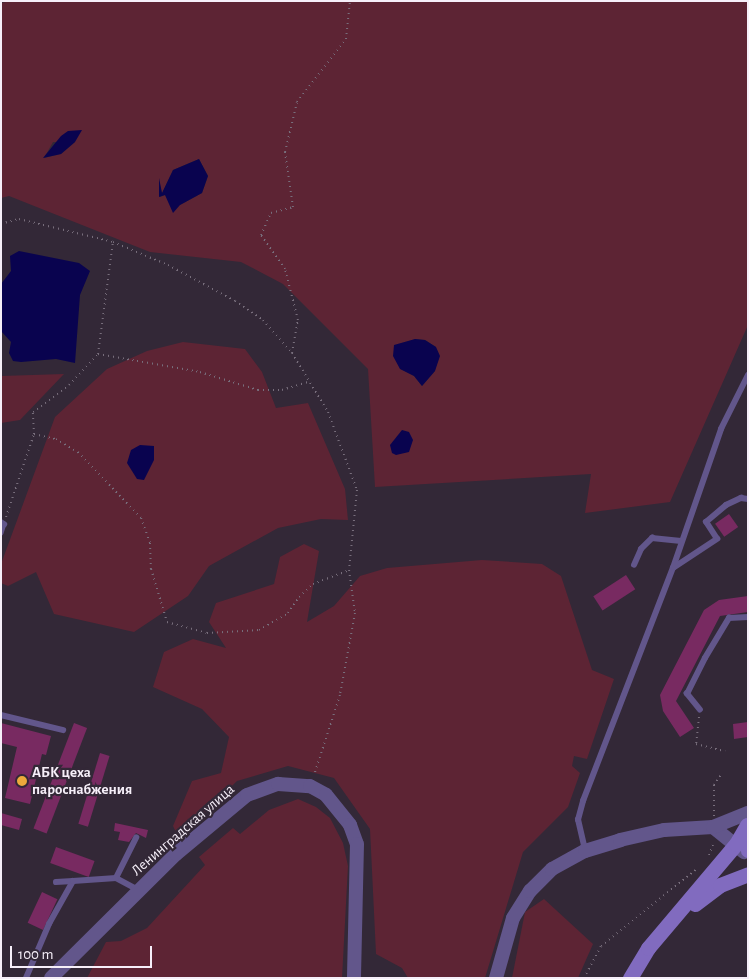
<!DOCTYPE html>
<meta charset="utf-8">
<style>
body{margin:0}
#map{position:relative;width:749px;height:979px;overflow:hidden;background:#332837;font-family:"Alegreya Sans",sans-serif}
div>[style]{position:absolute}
.green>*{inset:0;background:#5d2434}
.water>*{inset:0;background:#09034f}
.building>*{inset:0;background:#782a61;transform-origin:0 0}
.path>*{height:2px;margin-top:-1px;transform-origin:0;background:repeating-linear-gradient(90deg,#786e7c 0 1px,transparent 0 5px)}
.service>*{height:5.5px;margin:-2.75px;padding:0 2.75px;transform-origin:2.75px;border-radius:2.75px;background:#62568b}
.tertiary>*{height:14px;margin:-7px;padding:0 7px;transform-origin:7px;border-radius:7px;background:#62568b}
.secondary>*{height:15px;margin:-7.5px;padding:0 7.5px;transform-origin:7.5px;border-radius:7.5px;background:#816bbf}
.dots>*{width:14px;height:14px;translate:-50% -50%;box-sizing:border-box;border:2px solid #332837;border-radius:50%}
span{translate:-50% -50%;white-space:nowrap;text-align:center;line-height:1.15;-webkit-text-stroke:4.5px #332837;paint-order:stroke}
.poi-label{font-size:15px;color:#f6eff9;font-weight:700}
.left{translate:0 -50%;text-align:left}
.street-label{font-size:15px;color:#f6eff9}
.frame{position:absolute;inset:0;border:2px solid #f6eff9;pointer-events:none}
.scale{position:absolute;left:10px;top:946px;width:142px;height:22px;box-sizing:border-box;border:2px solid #f6eff9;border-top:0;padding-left:6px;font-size:15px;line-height:18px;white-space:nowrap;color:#f6eff9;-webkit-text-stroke:4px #332837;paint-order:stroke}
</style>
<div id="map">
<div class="green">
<div style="clip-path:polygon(evenodd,11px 1px,748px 1px,748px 325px,670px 502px,585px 513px,591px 474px,375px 487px,368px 369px,283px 284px,241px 262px,150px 252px,9px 196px,1px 198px,1px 3px,11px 1px,53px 142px,75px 142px,61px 154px,44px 158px,53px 142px,11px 1px,199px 159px,208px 176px,202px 193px,180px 205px,165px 195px,160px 197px,159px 181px,162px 194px,173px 170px,199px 159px,11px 1px,415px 339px,425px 340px,436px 347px,435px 371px,422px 386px,414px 376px,401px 369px,398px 363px,405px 344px,415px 339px)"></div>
<div style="clip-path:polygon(183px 342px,245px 349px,262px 372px,276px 408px,308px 403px,345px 489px,348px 520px,321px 519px,278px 528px,209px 566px,188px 596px,134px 632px,54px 614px,36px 572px,8px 586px,1px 583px,1px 564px,55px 417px,107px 369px,147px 351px)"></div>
<div style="clip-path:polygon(64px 374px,20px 420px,1px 423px,1px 376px)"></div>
<div style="clip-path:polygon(304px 544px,319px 551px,307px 622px,334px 606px,360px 576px,387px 568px,482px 560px,542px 564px,561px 576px,592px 670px,614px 679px,587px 759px,574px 756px,572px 766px,580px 773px,568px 807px,523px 852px,485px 978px,408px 978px,402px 968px,376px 954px,370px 829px,334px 778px,288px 766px,237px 781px,179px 838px,173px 826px,192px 781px,221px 773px,229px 737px,202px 709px,153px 687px,164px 652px,193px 639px,226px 648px,209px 622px,216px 603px,274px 584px,280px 557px)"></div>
<div style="clip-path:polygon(298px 799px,316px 807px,330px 818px,343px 843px,348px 866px,342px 978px,87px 978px,106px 942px,121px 941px,147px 928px,205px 865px,199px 857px,233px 828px,240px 834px,269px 810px)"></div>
<div style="clip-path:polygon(544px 899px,593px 944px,578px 978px,512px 978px,525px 912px)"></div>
</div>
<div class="water">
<div style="clip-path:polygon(82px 130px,75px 142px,61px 154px,43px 158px,61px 136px,68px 131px)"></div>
<div style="clip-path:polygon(199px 159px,208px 176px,202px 193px,180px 205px,173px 213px,165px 195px,159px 197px,159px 178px,162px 193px,173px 170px)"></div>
<div style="clip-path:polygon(19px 251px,79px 263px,90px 271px,80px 295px,75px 363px,56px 359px,21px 362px,13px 361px,9px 353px,11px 342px,1px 331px,1px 284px,11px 271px,10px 256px)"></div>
<div style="clip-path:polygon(415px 339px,425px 340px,436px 347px,440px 356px,435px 371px,422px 386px,414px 376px,400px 369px,393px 356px,394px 345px)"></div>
<div style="clip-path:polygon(402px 430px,409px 432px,413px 440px,409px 452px,396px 455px,392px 453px,390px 445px)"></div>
<div style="clip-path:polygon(140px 445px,154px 446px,154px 460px,144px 480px,137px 479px,127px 463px,131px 450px)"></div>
</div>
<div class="building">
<div style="left:729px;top:514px;width:16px;height:17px;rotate:55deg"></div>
<div style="left:626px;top:575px;width:17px;height:39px;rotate:57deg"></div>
<div style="clip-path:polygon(748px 596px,748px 612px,720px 616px,676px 701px,694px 728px,680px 737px,663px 711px,660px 695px,704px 610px,719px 600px)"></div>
<div style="clip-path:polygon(748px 722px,748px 737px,734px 739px,733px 724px)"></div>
<div style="clip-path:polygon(1px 723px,51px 736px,46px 755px,42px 754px,30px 804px,5px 798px,17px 747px,1px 743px)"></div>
<div style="left:74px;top:723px;width:14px;height:113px;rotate:21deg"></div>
<div style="left:100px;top:753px;width:10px;height:74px;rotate:17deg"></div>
<div style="clip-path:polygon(1px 813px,22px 819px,19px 830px,1px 825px)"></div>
<div style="clip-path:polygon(115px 823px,148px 830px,146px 838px,136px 833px,129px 842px,118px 840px,120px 832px,114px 831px)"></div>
<div style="left:56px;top:847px;width:41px;height:17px;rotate:20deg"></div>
<div style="left:42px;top:892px;width:17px;height:34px;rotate:25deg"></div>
</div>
<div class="path">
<div style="left:1px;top:224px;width:19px;rotate:-16deg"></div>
<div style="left:19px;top:219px;width:97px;rotate:13.7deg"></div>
<div style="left:113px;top:242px;width:60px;rotate:22.7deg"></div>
<div style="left:168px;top:265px;width:76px;rotate:28.2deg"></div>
<div style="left:235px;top:301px;width:34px;rotate:34deg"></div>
<div style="left:263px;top:320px;width:44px;rotate:48.7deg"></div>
<div style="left:292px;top:353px;width:69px;rotate:58.6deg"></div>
<div style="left:328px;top:412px;width:83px;rotate:69.6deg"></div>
<div style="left:357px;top:490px;width:80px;rotate:95.7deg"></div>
<div style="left:349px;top:570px;width:43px;rotate:82.1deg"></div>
<div style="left:355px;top:613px;width:83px;rotate:100.4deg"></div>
<div style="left:340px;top:695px;width:84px;rotate:108deg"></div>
<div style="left:292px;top:353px;width:34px;rotate:-80deg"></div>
<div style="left:298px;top:320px;width:53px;rotate:-104.3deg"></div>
<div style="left:285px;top:269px;width:42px;rotate:-125.2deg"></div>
<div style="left:261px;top:235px;width:24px;rotate:-66deg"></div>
<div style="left:271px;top:213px;width:23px;rotate:-15deg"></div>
<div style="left:293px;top:207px;width:56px;rotate:-98.3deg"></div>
<div style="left:285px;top:152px;width:51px;rotate:-76.5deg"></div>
<div style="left:297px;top:102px;width:80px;rotate:-52.1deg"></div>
<div style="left:346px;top:39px;width:38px;rotate:-84deg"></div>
<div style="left:98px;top:354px;width:104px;rotate:10deg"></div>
<div style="left:200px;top:372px;width:61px;rotate:17.2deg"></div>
<div style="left:258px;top:390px;width:24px"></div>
<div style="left:282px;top:390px;width:28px;rotate:-17deg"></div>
<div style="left:34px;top:434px;width:23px;rotate:13deg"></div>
<div style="left:56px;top:439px;width:26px;rotate:31deg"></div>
<div style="left:78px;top:452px;width:91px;rotate:46.3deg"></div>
<div style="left:141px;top:518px;width:27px;rotate:70deg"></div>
<div style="left:150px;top:543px;width:26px;rotate:88deg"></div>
<div style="left:151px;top:569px;width:55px;rotate:73.2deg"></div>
<div style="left:167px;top:622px;width:41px;rotate:15.4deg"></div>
<div style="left:207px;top:633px;width:52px;rotate:-3.3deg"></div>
<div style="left:259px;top:630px;width:34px;rotate:-30deg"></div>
<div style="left:288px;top:613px;width:19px;rotate:-55deg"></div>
<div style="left:299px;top:597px;width:19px;rotate:-43deg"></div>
<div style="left:313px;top:584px;width:39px;rotate:-21deg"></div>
<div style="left:6px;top:517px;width:88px;rotate:-71.4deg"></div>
<div style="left:34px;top:434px;width:22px;rotate:-93deg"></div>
<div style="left:33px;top:412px;width:45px;rotate:-36.9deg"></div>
<div style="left:69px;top:385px;width:42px;rotate:-46.9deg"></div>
<div style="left:98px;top:354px;width:113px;rotate:-82.4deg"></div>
<div style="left:699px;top:717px;width:27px;rotate:96deg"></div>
<div style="left:696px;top:744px;width:30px;rotate:14deg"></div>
<div style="left:714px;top:816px;width:31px;rotate:-90deg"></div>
<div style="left:714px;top:785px;width:12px;rotate:-55deg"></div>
<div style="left:709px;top:855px;width:14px;rotate:-69deg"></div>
<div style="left:584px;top:978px;width:36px;rotate:-62deg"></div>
<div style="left:601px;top:946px;width:124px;rotate:-38.8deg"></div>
</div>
<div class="service">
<div style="left:1px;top:522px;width:4px;rotate:34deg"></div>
<div style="left:4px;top:524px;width:9px;rotate:108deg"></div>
<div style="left:634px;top:565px;width:17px;rotate:-66deg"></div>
<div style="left:641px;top:549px;width:16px;rotate:-45deg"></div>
<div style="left:652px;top:538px;width:29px;rotate:6deg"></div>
<div style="left:673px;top:568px;width:53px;rotate:-33.4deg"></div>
<div style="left:717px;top:539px;width:20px;rotate:-123deg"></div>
<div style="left:706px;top:522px;width:26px;rotate:-40deg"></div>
<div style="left:726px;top:505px;width:17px;rotate:-25deg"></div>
<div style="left:741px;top:498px;width:7px;rotate:8deg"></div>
<div style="left:700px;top:710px;width:21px;rotate:-129deg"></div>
<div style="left:687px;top:694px;width:40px;rotate:-63.4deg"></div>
<div style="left:705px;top:658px;width:47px;rotate:-59deg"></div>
<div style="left:729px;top:618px;width:19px;rotate:-3deg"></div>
<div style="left:1px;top:715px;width:64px;rotate:13.6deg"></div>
<div style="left:585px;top:850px;width:31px;rotate:-103deg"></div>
<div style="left:578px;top:820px;width:20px;rotate:-75deg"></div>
<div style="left:583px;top:801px;width:250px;rotate:-68.9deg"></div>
<div style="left:673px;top:568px;width:147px;rotate:-70.9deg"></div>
<div style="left:721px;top:429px;width:60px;rotate:-63.4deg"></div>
<div style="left:116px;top:878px;width:26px;rotate:28deg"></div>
<div style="left:56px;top:882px;width:17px;rotate:-3deg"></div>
<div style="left:26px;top:978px;width:59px;rotate:-66.9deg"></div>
<div style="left:49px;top:924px;width:49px;rotate:-60.8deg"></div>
<div style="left:73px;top:881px;width:43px;rotate:-4deg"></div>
<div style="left:116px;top:878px;width:45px;rotate:-63.4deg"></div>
</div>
<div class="tertiary">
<div style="left:713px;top:827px;width:40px;rotate:39deg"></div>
<div style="left:51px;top:978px;width:176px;rotate:-44.8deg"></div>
<div style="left:176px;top:854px;width:92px;rotate:-39.7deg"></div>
<div style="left:247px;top:795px;width:33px;rotate:-20deg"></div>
<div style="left:278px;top:784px;width:32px;rotate:4deg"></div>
<div style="left:310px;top:786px;width:18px;rotate:29deg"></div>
<div style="left:326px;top:795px;width:38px;rotate:51deg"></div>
<div style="left:350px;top:825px;width:20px;rotate:70deg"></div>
<div style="left:357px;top:844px;width:134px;rotate:91.3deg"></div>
<div style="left:496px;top:978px;width:62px;rotate:-74.2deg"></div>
<div style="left:513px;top:918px;width:32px;rotate:-58deg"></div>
<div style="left:530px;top:891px;width:31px;rotate:-45deg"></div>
<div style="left:552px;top:869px;width:38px;rotate:-29deg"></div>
<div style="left:585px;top:851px;width:37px;rotate:-17deg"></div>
<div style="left:620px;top:840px;width:45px;rotate:-12.8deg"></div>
<div style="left:664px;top:830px;width:49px;rotate:-3.5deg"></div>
<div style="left:713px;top:827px;width:38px;rotate:-22deg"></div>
</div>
<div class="secondary">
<div style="left:747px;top:826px;width:24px;rotate:88deg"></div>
<div style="left:695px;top:904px;width:31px;rotate:-37deg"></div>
<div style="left:720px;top:885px;width:30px;rotate:-21deg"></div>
<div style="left:630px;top:978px;width:35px;rotate:-59deg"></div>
<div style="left:648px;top:948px;width:136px;rotate:-49.8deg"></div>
<div style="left:736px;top:844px;width:22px;rotate:-60deg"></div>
</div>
<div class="dots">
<div style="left:22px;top:781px;background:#eca93b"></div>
</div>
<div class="poi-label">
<span class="left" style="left:32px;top:781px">АБК цеха<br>пароснабжения</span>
</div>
<div class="street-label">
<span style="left:183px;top:830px;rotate:-41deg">Ленинградская улица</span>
</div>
<div class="frame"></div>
<div class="scale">100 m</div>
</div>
